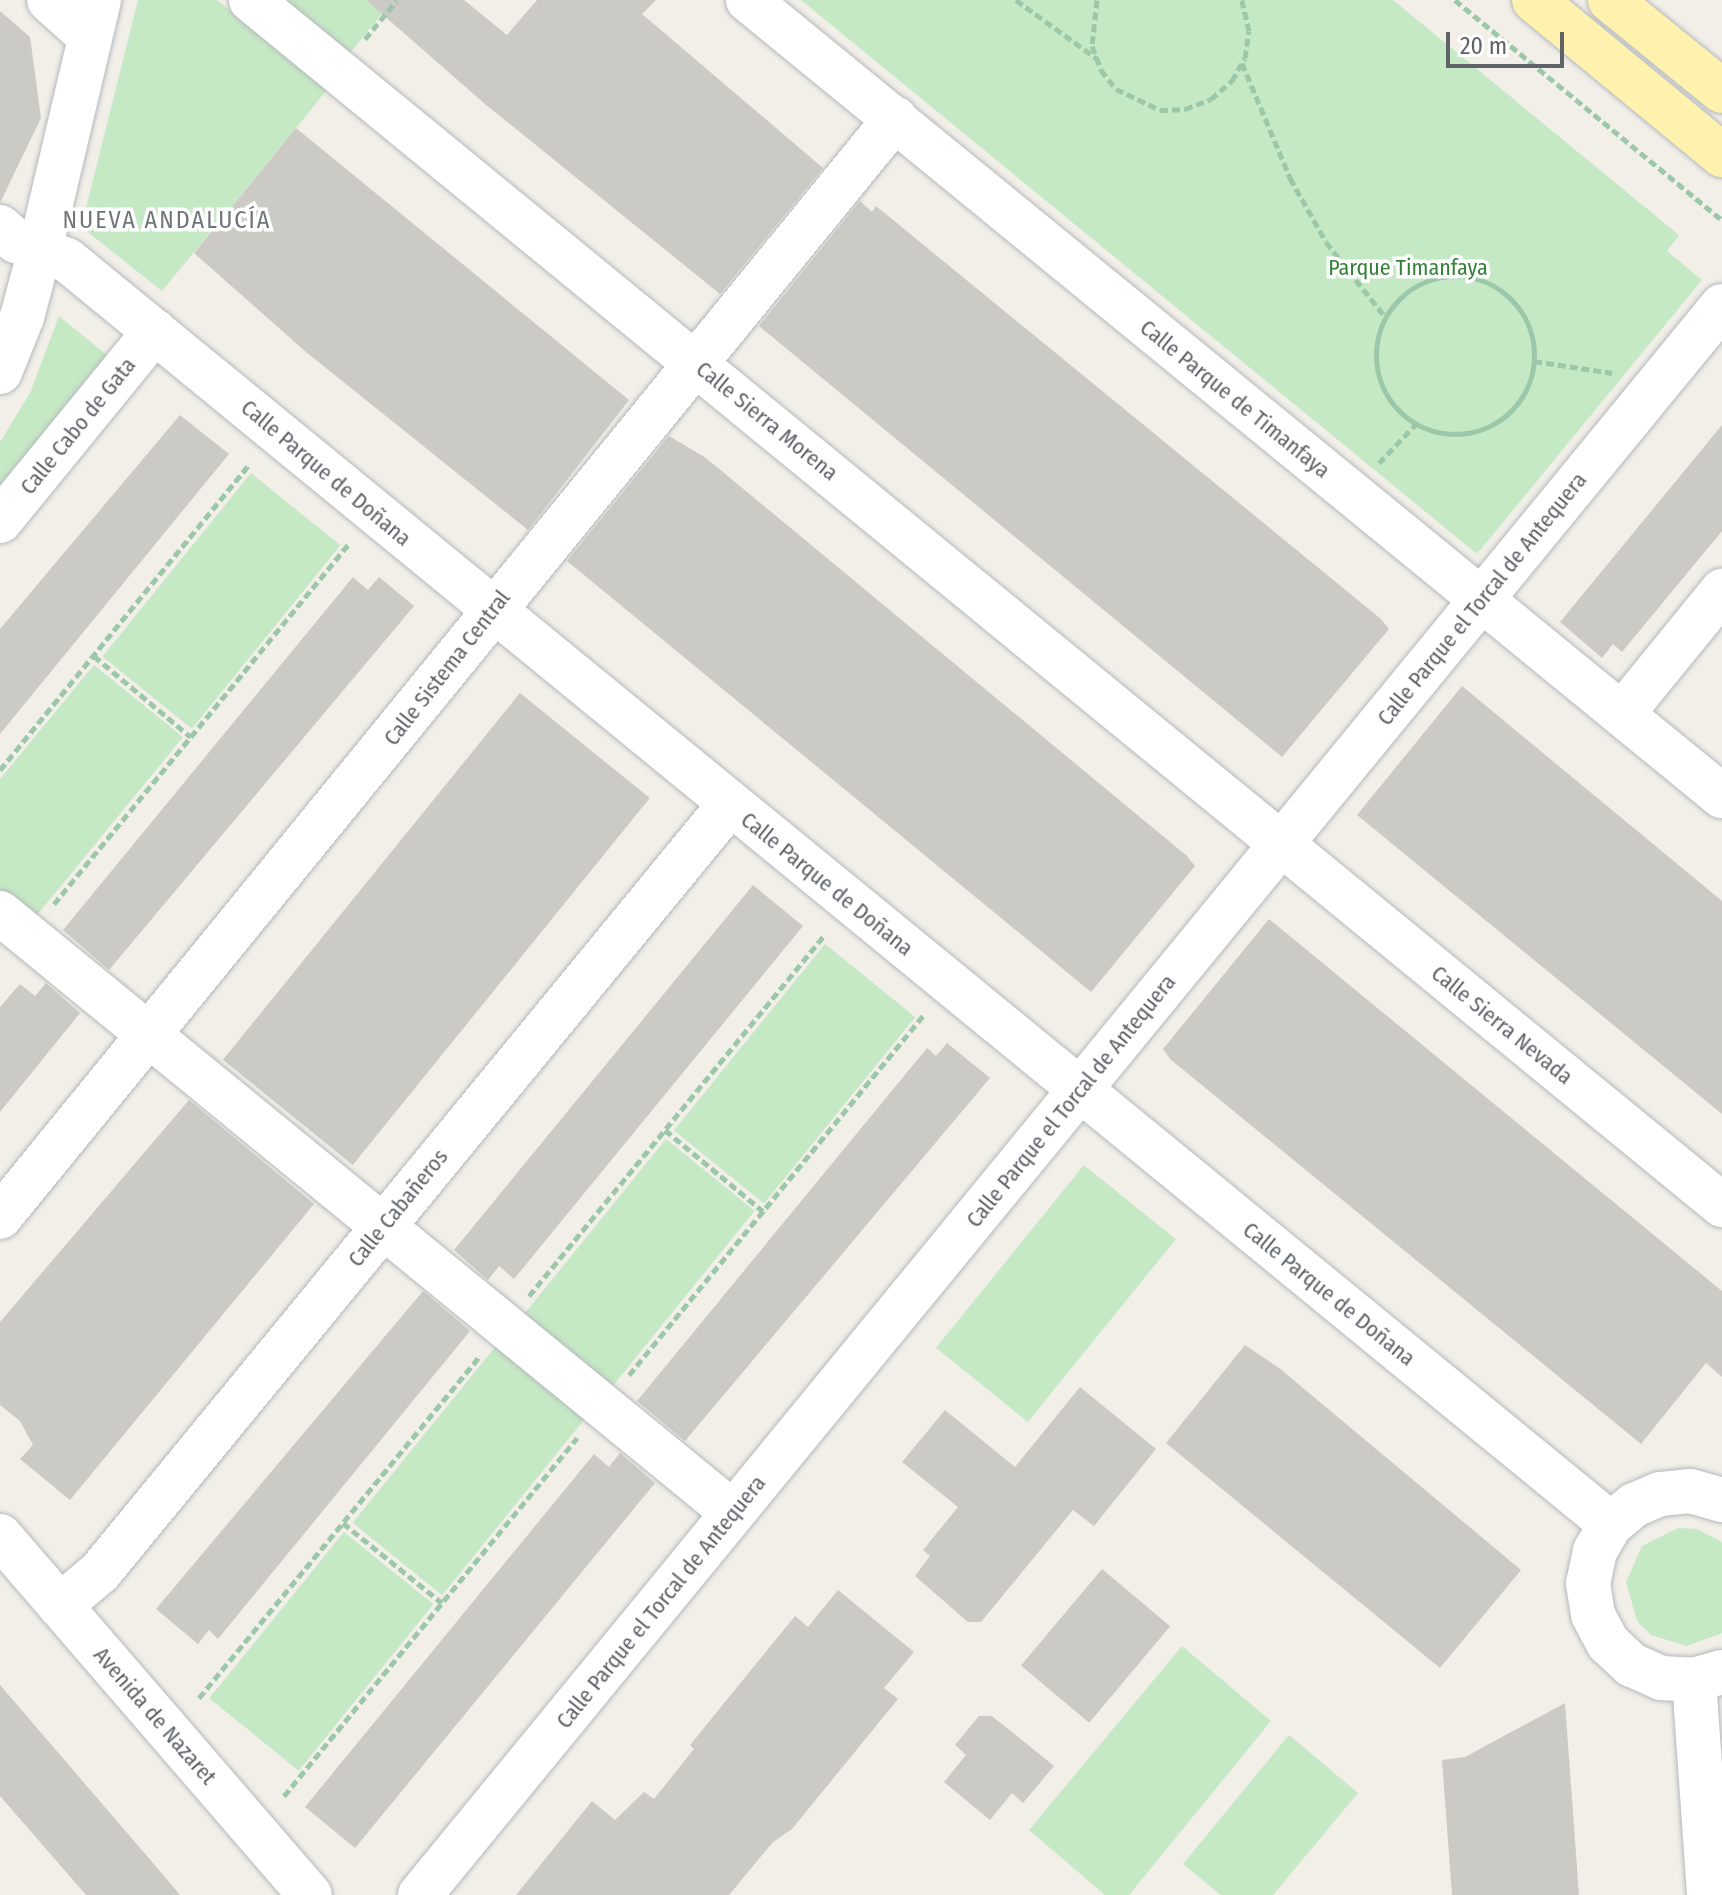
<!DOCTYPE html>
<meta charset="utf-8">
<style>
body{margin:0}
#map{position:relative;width:1722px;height:1895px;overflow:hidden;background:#f1efe8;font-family:"Fira Sans Condensed",sans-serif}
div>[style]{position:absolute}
.green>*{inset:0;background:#c5e8c5;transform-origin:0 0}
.building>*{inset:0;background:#cccac5;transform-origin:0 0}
.path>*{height:5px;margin-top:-2.5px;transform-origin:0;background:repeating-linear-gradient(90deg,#9cc7a9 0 8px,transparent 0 12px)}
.path>.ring{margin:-2.5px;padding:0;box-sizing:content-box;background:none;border:5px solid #9cc7a9;border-radius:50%}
.roads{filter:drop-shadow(0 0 2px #b5b8bc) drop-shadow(0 0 2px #b5b8bc)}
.minor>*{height:44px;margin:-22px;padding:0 22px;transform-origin:22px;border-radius:22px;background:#fff}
.major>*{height:44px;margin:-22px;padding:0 22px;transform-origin:22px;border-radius:22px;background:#fff2af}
span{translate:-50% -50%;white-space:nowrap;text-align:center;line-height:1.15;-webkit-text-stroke:7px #fff;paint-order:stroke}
.park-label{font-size:22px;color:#348238}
.street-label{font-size:22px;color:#5f6368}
.neighbourhood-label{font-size:24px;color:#70757a;letter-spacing:2px}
.scale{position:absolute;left:1446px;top:32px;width:118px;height:36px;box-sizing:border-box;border:4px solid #5f6368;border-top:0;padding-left:10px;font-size:24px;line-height:28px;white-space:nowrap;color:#5f6368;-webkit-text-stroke:6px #fff;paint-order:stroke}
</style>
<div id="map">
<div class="green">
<div style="clip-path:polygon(138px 0,217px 0,327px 90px,162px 291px,84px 229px,83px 220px)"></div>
<div style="clip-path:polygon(285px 0,393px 0,350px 53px)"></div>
<div style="clip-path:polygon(801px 0,1393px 0,1679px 235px,1667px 251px,1702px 280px,1477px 554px)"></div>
<div style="clip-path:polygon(59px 316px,108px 356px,0 488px,0 442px,30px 393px)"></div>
<div style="left:251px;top:473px;width:115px;height:236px;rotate:39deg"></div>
<div style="clip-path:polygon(94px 665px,183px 737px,33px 920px,0 893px,0 779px)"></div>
<div style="left:825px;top:944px;width:116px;height:240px;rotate:39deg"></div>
<div style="left:666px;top:1139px;width:114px;height:232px;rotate:39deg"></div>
<div style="left:1084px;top:1165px;width:118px;height:235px;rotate:39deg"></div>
<div style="left:500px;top:1341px;width:115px;height:234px;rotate:39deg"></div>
<div style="clip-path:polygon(1678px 1528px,1697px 1529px,1722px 1542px,1722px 1633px,1687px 1646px,1651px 1635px,1637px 1621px,1626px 1582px,1642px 1546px)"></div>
<div style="left:344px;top:1532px;width:115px;height:214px;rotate:39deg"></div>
<div style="clip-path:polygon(1182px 1646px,1271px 1721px,1129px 1895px,1105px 1895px,1029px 1830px)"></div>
<div style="clip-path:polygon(1289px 1735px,1358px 1793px,1273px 1895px,1221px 1895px,1183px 1864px)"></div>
</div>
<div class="building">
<div style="clip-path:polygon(366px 0,464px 0,507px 35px,537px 0,656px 0,642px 14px,823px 168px,720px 294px,485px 104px)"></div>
<div style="clip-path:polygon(0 11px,30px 37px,41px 118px,0 203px)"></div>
<div style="clip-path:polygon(296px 128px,629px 400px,528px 530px,306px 352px,194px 253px)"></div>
<div style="clip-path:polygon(860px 201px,872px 212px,876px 206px,1381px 619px,1389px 629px,1282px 757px,759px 326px)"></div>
<div style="clip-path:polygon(180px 415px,229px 454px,0 734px,0 629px)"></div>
<div style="clip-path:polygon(1722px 425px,1722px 531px,1622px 652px,1613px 644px,1602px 658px,1560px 622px)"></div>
<div style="clip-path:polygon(669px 436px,706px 458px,1187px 856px,1195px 866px,1091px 992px,567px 561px)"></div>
<div style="clip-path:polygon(353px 577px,368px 590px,379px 577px,414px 606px,109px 970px,63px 930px)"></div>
<div style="clip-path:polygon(1462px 686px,1722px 901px,1722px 1114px,1357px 815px)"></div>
<div style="left:520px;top:693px;width:167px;height:472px;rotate:39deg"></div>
<div style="clip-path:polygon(753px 885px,803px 926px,514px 1279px,499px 1266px,488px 1280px,454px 1250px)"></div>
<div style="clip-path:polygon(1269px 919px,1722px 1291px,1722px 1377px,1706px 1363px,1641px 1444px,1170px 1059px,1163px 1049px)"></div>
<div style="clip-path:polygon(46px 983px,80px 1013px,0 1112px,0 1007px,20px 984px,35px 996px)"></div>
<div style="clip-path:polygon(947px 1043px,990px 1078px,685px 1441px,637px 1401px,927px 1048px,936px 1056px)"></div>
<div style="clip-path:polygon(189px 1100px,314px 1204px,70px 1500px,20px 1459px,33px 1445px,20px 1421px,0 1405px,0 1322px)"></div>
<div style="clip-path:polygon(423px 1291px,470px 1331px,218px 1639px,209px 1630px,198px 1644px,156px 1609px)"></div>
<div style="clip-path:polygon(1245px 1345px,1279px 1368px,1521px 1570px,1440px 1668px,1166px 1443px)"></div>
<div style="clip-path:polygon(1080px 1387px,1156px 1449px,1094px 1526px,1073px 1510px,981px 1622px,968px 1622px,915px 1576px,930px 1556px,923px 1550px,958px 1507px,902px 1462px,945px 1410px,1015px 1467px)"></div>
<div style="clip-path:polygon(620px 1453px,655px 1483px,355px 1848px,305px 1807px,594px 1454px,609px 1467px)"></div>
<div style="left:1102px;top:1569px;width:89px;height:126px;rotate:40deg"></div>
<div style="clip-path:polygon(838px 1590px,914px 1652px,884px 1688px,898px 1699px,792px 1829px,773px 1842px,729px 1895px,516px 1895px,592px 1801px,615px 1820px,644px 1792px,654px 1799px,694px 1749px,690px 1745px,795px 1616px,808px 1627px)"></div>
<div style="clip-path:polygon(0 1685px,165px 1877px,180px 1895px,86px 1895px,0 1796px)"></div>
<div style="clip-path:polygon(1565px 1703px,1579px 1895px,1452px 1895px,1442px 1760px,1465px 1757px)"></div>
<div style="clip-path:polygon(979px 1716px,992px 1716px,1054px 1766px,1023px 1803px,1012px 1793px,990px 1820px,944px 1782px,966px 1755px,955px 1745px)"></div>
</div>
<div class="path">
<div style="left:1016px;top:0;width:99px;rotate:35.9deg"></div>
<div style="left:1097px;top:0;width:46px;rotate:96.2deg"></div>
<div style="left:1092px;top:46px;width:26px;rotate:69deg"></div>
<div style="left:1101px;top:70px;width:24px;rotate:52deg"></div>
<div style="left:1116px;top:89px;width:49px;rotate:25.5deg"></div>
<div style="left:1160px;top:110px;width:25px;rotate:-2deg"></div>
<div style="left:1185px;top:109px;width:28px;rotate:-21deg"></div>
<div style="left:1211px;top:99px;width:28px;rotate:-41deg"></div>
<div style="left:1232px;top:81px;width:26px;rotate:-61deg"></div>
<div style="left:1245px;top:58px;width:27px;rotate:-82deg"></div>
<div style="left:1249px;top:31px;width:32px;rotate:-103deg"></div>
<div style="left:1455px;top:0;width:346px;rotate:39.5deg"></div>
<div style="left:365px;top:39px;width:50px;rotate:-50.6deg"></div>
<div style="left:1242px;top:63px;width:125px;rotate:67.3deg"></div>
<div style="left:1290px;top:178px;width:73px;rotate:60.6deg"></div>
<div style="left:1326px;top:242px;width:97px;rotate:51.7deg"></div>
<div class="ring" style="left:1376px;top:276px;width:153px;height:153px"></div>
<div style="left:1534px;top:361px;width:79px;rotate:8.7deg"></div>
<div style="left:1379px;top:463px;width:55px;rotate:-46.5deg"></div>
<div style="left:94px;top:656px;width:126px;rotate:39.9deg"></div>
<div style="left:0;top:770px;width:395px;rotate:-50.8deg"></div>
<div style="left:54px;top:904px;width:465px;rotate:-50.7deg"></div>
<div style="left:665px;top:1130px;width:127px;rotate:39.6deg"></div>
<div style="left:529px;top:1296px;width:467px;rotate:-50.7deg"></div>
<div style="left:629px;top:1375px;width:465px;rotate:-50.7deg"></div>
<div style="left:343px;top:1523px;width:127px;rotate:38.9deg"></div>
<div style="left:199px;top:1698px;width:443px;rotate:-50.6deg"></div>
<div style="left:284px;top:1796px;width:463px;rotate:-50.7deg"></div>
</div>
<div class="roads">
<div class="minor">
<div style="left:49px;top:0;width:54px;rotate:42deg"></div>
<div style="left:251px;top:0;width:1902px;rotate:39.32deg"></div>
<div style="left:748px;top:0;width:1258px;rotate:39.26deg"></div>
<div style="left:0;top:227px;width:21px;rotate:41deg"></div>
<div style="left:16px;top:241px;width:54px;rotate:20.4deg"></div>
<div style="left:67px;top:260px;width:1995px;rotate:39.31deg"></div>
<div style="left:0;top:372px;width:59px;rotate:-68.2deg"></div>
<div style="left:22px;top:317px;width:69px;rotate:-75deg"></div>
<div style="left:40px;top:250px;width:257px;rotate:-76.7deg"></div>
<div style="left:0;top:521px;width:245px;rotate:-50.8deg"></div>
<div style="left:1622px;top:714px;width:159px;rotate:-50.9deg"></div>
<div style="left:0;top:913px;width:930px;rotate:39.29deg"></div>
<div style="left:0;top:1217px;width:1417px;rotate:-50.82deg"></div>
<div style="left:1722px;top:1500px;width:33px;rotate:-164deg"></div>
<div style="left:1690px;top:1491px;width:30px;rotate:174deg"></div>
<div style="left:1660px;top:1494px;width:28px;rotate:157deg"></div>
<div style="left:1634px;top:1505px;width:30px;rotate:140deg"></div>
<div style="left:1611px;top:1524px;width:31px;rotate:121deg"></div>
<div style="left:1595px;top:1551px;width:33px;rotate:102deg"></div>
<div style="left:1588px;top:1583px;width:32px;rotate:81deg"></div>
<div style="left:1593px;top:1615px;width:32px;rotate:62deg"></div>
<div style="left:1608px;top:1643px;width:33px;rotate:43deg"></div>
<div style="left:1632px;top:1665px;width:32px;rotate:24deg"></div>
<div style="left:1661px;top:1678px;width:33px;rotate:3deg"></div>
<div style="left:1694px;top:1680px;width:29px;rotate:-16deg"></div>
<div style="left:0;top:1536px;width:474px;rotate:49.2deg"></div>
<div style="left:60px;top:1606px;width:52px;rotate:-40.4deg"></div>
<div style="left:100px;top:1572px;width:993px;rotate:-50.64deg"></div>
<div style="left:1694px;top:1680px;width:216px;rotate:86deg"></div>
<div style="left:420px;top:1895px;width:2054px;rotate:-50.67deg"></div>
</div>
<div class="major">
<div style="left:1534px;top:0;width:244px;rotate:39.5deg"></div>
<div style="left:1610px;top:0;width:144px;rotate:39.1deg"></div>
</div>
</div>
<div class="park-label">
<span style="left:1408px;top:268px">Parque Timanfaya</span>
</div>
<div class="street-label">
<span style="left:1235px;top:399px;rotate:39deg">Calle Parque de Timanfaya</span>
<span style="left:767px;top:421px;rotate:39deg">Calle Sierra Morena</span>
<span style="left:78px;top:426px;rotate:-51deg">Calle Cabo de Gata</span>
<span style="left:326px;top:473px;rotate:40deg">Calle Parque de Doñana</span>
<span style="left:1482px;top:599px;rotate:-51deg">Calle Parque el Torcal de Antequera</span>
<span style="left:447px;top:668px;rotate:-52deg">Calle Sistema Central</span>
<span style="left:827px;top:884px;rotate:39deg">Calle Parque de Doñana</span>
<span style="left:1502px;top:1025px;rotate:39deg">Calle Sierra Nevada</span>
<span style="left:1071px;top:1101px;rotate:-51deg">Calle Parque el Torcal de Antequera</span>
<span style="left:398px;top:1208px;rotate:-51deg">Calle Cabañeros</span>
<span style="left:1329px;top:1294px;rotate:39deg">Calle Parque de Doñana</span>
<span style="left:661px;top:1602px;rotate:-51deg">Calle Parque el Torcal de Antequera</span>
<span style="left:155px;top:1716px;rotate:49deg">Avenida de Nazaret</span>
</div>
<div class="neighbourhood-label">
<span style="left:167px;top:221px">NUEVA ANDALUCÍA</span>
</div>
<div class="scale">20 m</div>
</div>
